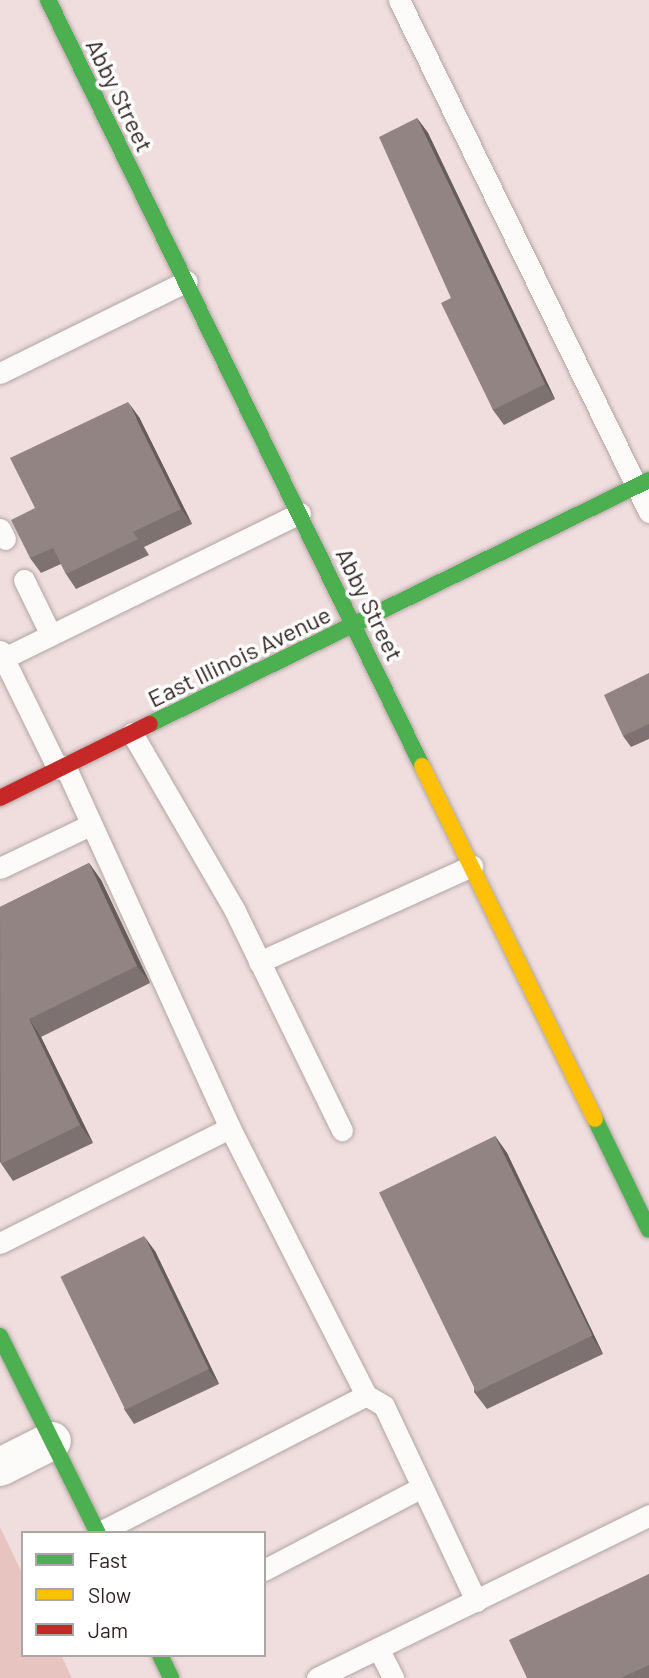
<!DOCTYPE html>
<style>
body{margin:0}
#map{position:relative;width:649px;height:1678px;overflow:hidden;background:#efdedd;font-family:Barlow,sans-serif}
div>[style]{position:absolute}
.green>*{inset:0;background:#e8c4c1}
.roads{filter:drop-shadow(0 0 2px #b2a5a4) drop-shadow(0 0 2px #b2a5a4)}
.lane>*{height:21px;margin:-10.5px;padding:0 10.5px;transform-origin:10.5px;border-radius:10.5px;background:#fdfafa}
.street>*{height:38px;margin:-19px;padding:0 19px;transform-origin:19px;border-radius:19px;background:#fdfafa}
.fast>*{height:16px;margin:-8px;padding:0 8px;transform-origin:8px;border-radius:8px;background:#4caf50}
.slow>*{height:16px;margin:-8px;padding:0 8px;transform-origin:8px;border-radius:8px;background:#ffc107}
.jam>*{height:16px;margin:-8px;padding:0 8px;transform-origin:8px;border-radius:8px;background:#c62828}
.wall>*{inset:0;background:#7d7271}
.shaded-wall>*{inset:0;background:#665c5c}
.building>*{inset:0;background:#918483;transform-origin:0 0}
span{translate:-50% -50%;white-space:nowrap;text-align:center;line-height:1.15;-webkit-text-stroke:7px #fff;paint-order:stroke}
.street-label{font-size:24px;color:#2e2322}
.legend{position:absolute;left:21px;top:1531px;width:245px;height:126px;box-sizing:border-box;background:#fff;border:2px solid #aba7a7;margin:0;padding:9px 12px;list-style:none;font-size:21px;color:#2e2322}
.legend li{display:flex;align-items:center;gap:14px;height:35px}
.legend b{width:35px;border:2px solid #aba7a7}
</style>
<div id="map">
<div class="green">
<div style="clip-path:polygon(0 1527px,23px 1575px,23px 1655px,61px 1655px,72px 1678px,0 1678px)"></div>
</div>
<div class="roads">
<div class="lane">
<div style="left:399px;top:0;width:570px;rotate:63.97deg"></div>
<div style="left:0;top:373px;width:208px;rotate:-26.2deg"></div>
<div style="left:0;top:529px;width:11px;rotate:63deg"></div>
<div style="left:24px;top:580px;width:61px;rotate:63.9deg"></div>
<div style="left:0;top:651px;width:131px;rotate:63.8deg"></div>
<div style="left:0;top:660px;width:334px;rotate:-26.1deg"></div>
<div style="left:132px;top:733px;width:206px;rotate:59.9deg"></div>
<div style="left:235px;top:911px;width:244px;rotate:64deg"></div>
<div style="left:65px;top:766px;width:398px;rotate:65.5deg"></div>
<div style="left:230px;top:1128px;width:300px;rotate:63deg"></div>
<div style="left:0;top:868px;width:98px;rotate:-25.5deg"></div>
<div style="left:259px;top:962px;width:234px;rotate:-24.3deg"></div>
<div style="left:0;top:1243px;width:257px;rotate:-26.6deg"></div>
<div style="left:98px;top:1533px;width:301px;rotate:-27.2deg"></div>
<div style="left:366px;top:1395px;width:21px;rotate:31deg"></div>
<div style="left:384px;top:1406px;width:216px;rotate:64.7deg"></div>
<div style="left:264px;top:1570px;width:178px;rotate:-27.7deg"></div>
<div style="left:378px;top:1648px;width:34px;rotate:63deg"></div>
<div style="left:317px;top:1678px;width:370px;rotate:-26.1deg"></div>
</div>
<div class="street">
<div style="left:0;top:1467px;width:58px;rotate:-26.6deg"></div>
</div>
<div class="fast">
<div style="left:48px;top:0;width:852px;rotate:63.98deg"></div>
<div style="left:150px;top:724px;width:555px;rotate:-26.06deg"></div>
<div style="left:595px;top:1119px;width:123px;rotate:64.1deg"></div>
<div style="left:0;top:1336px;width:220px;rotate:63.6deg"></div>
<div style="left:160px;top:1655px;width:25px;rotate:64deg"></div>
</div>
<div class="slow">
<div style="left:422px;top:766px;width:393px;rotate:63.9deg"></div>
</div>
<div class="jam">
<div style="left:0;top:798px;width:167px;rotate:-26.3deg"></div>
</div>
</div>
<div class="wall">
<div style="clip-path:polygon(417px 118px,428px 133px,555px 399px,504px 425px,493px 410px,451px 298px)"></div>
<div style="clip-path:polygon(139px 417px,192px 524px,144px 547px,149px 555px,76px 589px,66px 574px,61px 564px,41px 573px,30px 558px,35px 508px)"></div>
<div style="clip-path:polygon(649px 673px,649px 739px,631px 747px,623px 736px)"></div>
<div style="clip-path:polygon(89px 863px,101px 880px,150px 983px,41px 1037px,93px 1143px,13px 1181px,0 1162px,0 907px)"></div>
<div style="clip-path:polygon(495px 1136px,507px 1153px,603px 1354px,487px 1409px,474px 1392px)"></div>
<div style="clip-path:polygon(155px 1251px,219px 1384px,134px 1424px,124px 1409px)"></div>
<div style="clip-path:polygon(649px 1574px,649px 1678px,527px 1678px)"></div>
</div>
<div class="shaded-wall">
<div style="clip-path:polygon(417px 118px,428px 133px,555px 399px,545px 384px)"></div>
<div style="clip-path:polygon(128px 402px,139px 417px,192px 524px,181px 509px)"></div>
<div style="clip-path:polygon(89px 863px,101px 880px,150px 983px,137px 966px)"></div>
<div style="clip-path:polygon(29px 1019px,41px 1037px,93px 1143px,80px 1125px)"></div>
<div style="clip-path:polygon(495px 1136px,507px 1153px,603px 1354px,591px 1336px)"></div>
<div style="clip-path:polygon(144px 1236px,155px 1251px,219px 1384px,208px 1369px)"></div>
</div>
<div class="building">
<div style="clip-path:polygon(417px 118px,545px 384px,493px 410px,441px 303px,451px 298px,379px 137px)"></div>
<div style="clip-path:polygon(128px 402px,181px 509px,133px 532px,138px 539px,66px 574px,53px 548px,30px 558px,11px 520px,35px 508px,10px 458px)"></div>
<div style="clip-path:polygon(649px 673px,649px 724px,623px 736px,604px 695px)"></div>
<div style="clip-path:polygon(89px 863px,137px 966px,29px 1019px,80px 1125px,1px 1164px,0 907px)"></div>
<div style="left:495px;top:1136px;width:222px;height:129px;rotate:64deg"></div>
<div style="left:144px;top:1236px;width:148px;height:93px;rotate:64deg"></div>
<div style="clip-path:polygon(649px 1574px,649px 1665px,621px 1678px,527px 1678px,509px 1640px)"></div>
</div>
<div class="street-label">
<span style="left:120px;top:95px;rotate:64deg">Abby Street</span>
<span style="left:370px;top:604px;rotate:64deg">Abby Street</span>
<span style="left:239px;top:656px;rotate:-26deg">East Illinois Avenue</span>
</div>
<ul class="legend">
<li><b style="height:9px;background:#4caf50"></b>Fast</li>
<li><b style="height:9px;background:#ffc107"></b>Slow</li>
<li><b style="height:9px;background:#c62828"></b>Jam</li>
</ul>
</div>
